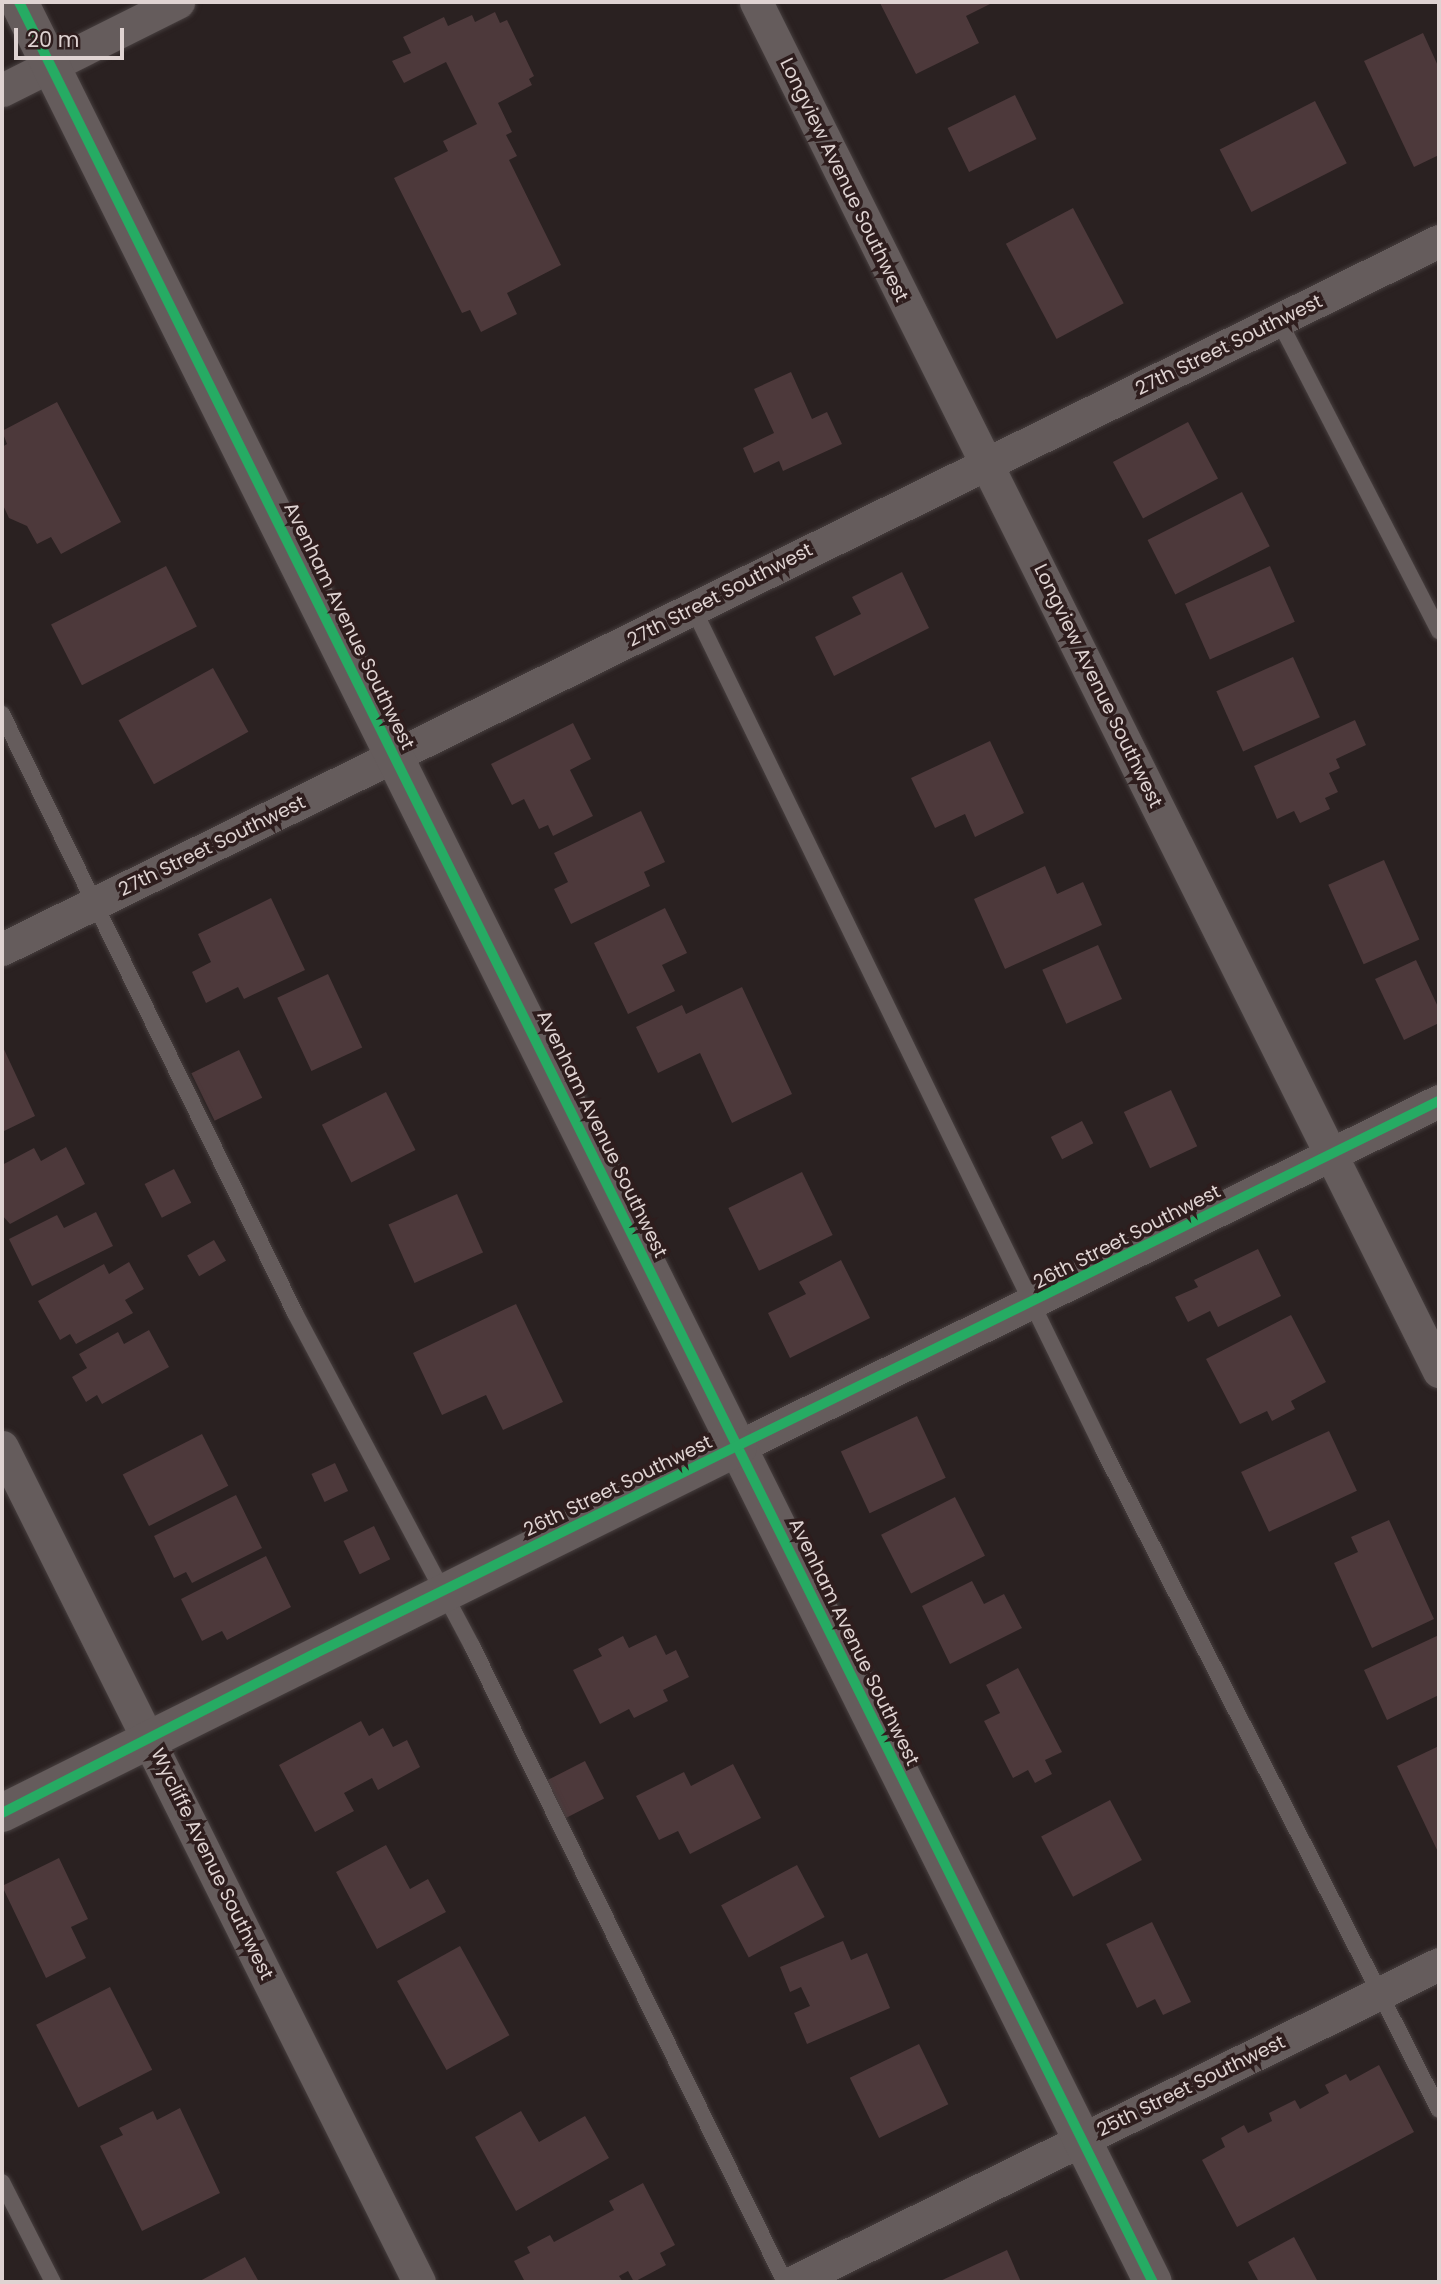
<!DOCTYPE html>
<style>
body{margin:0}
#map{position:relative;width:1441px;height:2284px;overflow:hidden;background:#2a2121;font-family:Poppins,sans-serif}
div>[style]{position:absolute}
.building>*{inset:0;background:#4d393b;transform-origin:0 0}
.roads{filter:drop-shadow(0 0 2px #473f3f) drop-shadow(0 0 2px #473f3f)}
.service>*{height:16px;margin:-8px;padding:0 8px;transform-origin:8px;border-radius:8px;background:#655c5c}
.minor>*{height:33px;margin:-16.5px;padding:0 16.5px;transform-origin:16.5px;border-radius:16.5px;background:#655c5c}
.tertiary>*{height:38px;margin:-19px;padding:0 19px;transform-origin:19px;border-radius:19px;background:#655c5c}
.cycleway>*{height:10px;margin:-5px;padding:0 5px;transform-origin:5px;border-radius:5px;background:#26ab63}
span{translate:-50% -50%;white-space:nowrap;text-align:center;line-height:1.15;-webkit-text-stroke:7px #2e1d1d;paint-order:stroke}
.street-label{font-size:19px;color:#dfd3d2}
.frame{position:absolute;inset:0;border:4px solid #dfd3d2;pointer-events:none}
.scale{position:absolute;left:14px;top:28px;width:110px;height:32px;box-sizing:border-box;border:4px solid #dfd3d2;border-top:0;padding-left:9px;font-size:21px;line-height:24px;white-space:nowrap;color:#dfd3d2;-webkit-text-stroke:5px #2e1d1d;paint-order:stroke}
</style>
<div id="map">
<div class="building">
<div style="clip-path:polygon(994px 2px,966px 16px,979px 43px,916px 74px,880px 3px)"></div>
<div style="clip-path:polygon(495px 12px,500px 23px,507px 20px,534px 76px,529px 79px,532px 85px,498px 103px,512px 132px,506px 135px,517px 156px,509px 160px,561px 265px,507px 293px,517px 314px,481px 332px,470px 310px,462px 313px,394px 178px,448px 151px,443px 141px,477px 124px,446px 62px,404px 83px,392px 61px,411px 53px,403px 37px,444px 17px,448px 26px,472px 15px,475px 22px)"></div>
<div style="clip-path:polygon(1423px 33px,1439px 68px,1439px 155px,1414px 167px,1364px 61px)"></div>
<div style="left:1015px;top:95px;width:49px;height:75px;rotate:64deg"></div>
<div style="left:1315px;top:101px;width:70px;height:107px;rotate:63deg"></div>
<div style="left:1073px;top:208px;width:108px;height:76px;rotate:62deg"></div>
<div style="clip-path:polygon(791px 372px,812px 419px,827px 412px,842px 444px,783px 471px,779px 461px,754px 473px,743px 448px,774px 433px,754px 389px)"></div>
<div style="clip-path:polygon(57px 402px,121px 522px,61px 554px,51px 537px,37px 544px,27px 526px,9px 518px,2px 503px,2px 447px,7px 444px,2px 431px)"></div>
<div style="left:1188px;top:422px;width:64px;height:85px;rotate:62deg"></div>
<div style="left:1242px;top:492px;width:61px;height:106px;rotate:63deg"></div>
<div style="left:166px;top:566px;width:68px;height:129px;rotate:63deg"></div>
<div style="left:1270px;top:566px;width:61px;height:93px;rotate:66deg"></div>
<div style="clip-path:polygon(902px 572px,929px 628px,834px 676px,815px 637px,861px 614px,852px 597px)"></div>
<div style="left:1293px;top:657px;width:66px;height:84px;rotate:66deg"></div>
<div style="left:213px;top:668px;width:73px;height:108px;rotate:61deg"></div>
<div style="clip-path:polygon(1355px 720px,1366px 745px,1336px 759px,1340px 768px,1329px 773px,1338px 792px,1325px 798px,1330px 809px,1300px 823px,1294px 811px,1277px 819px,1254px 766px)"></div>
<div style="clip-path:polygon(573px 723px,591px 759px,570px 770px,593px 816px,553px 836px,548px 825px,539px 829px,524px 799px,512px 805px,491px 764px)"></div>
<div style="clip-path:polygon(990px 741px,1024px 813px,975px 837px,965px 814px,935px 828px,911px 778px)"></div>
<div style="clip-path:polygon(641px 811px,665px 862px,644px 872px,650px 886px,571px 924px,554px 889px,568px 882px,554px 853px)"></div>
<div style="left:1384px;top:860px;width:87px;height:61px;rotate:66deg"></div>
<div style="clip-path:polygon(1045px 866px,1057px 894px,1083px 882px,1102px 925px,1005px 969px,974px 899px)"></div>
<div style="clip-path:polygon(271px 898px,305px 970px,244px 999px,238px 987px,206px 1003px,192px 972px,211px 962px,198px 934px)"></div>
<div style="clip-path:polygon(665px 908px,687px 953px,662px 965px,675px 991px,628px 1014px,594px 943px)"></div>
<div style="left:1098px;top:945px;width:59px;height:61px;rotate:66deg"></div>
<div style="clip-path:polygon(1416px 960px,1439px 1009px,1439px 1023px,1404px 1040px,1375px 979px)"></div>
<div style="left:328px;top:974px;width:81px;height:56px;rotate:65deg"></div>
<div style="clip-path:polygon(742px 987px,792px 1094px,732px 1123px,700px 1053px,658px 1073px,636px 1027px,682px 1005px,686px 1014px)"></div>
<div style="clip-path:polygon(2px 1045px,35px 1116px,2px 1132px)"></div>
<div style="left:239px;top:1050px;width:53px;height:53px;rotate:64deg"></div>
<div style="left:1171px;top:1090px;width:62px;height:52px;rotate:65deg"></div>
<div style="left:386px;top:1092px;width:65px;height:72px;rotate:63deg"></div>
<div style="left:1082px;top:1121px;width:25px;height:35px;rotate:63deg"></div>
<div style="clip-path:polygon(66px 1147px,85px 1184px,10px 1224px,2px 1215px,2px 1165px,34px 1148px,41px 1161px)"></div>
<div style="left:174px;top:1169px;width:38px;height:33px;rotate:63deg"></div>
<div style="left:802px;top:1172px;width:70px;height:82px;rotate:64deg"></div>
<div style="left:457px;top:1194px;width:64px;height:75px;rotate:66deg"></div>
<div style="clip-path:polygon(96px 1212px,113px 1246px,32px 1286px,9px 1239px,57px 1215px,64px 1228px)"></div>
<div style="left:214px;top:1240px;width:24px;height:31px;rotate:60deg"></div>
<div style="clip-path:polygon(1258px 1249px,1281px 1296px,1218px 1327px,1210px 1311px,1188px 1322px,1175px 1297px,1198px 1287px,1194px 1280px)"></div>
<div style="clip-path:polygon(841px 1260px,870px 1318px,790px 1358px,768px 1313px,806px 1294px,799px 1282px)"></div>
<div style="clip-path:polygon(129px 1262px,144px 1289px,125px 1300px,133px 1313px,76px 1344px,70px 1334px,60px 1340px,38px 1301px,104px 1264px,109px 1274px)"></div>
<div style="clip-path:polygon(516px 1304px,563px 1402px,503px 1430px,486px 1395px,442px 1415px,413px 1353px)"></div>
<div style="clip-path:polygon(1291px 1315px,1326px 1382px,1291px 1401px,1295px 1409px,1272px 1421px,1267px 1411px,1240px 1424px,1206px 1359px)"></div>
<div style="clip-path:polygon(149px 1330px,169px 1367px,102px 1404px,97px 1395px,86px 1402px,72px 1377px,87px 1368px,79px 1354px,118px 1332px,124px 1344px)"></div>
<div style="left:917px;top:1416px;width:68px;height:84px;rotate:65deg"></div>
<div style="left:1329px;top:1431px;width:66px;height:97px;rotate:65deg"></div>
<div style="left:202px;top:1434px;width:58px;height:89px;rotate:63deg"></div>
<div style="left:335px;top:1463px;width:31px;height:26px;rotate:65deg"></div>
<div style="clip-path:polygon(236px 1495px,262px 1548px,192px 1583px,186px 1572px,174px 1578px,154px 1536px)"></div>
<div style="left:955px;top:1497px;width:66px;height:83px;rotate:63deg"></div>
<div style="clip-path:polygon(1389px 1520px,1434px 1619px,1372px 1648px,1334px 1563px,1358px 1552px,1351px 1537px)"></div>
<div style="left:374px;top:1526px;width:37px;height:34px;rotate:64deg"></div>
<div style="clip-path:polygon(266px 1556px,291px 1607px,227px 1640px,222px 1631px,202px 1641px,181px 1599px)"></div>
<div style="clip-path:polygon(972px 1581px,984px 1604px,1004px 1594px,1022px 1628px,950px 1664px,922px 1606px)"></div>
<div style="clip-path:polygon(656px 1635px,666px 1655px,676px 1650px,689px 1677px,663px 1690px,668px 1701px,634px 1718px,629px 1709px,600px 1724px,573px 1670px,602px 1656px,598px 1649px,623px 1636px,629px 1648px)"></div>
<div style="clip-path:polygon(1439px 1635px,1439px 1695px,1387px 1720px,1364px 1670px)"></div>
<div style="clip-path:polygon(1018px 1668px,1062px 1752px,1045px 1760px,1052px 1774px,1035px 1783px,1028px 1770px,1013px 1778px,984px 1721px,1000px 1713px,986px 1685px)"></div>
<div style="clip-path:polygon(361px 1721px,369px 1736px,383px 1728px,393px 1747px,407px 1740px,420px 1767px,378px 1790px,372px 1778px,344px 1793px,354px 1811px,315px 1832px,279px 1765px)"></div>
<div style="clip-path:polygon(1439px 1746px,1439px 1854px,1397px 1766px)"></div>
<div style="left:585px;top:1761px;width:42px;height:44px;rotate:63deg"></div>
<div style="clip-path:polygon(733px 1764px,761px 1818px,690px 1854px,678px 1831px,659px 1840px,636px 1796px,684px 1772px,691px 1786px)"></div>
<div style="left:1110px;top:1800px;width:68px;height:78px;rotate:62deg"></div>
<div style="clip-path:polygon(386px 1845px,410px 1889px,428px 1879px,446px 1912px,377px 1949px,336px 1872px)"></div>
<div style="clip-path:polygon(59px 1858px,88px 1919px,71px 1927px,86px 1958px,46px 1978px,2px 1886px)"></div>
<div style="left:797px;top:1865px;width:59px;height:86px;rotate:62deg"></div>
<div style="clip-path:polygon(1152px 1922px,1191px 2002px,1163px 2015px,1155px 1999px,1137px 2008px,1106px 1944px)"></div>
<div style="clip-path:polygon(843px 1941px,851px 1960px,867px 1953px,890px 2008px,807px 2044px,794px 2013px,810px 2006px,801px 1987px,790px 1992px,780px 1967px)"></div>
<div style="left:460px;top:1946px;width:102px;height:72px;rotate:61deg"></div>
<div style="left:110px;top:1987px;width:93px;height:83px;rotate:63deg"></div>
<div style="left:919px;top:2044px;width:67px;height:77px;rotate:64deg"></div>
<div style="clip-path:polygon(1379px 2065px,1414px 2132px,1237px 2227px,1202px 2160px,1225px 2147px,1221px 2138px,1244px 2125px,1248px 2133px,1272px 2121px,1269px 2113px,1295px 2100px,1300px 2109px,1329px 2093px,1325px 2085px,1346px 2074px,1350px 2081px)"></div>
<div style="clip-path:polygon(180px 2108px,220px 2193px,142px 2231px,100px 2146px,123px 2135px,119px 2128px,153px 2111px,157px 2120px)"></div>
<div style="clip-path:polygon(521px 2111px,539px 2142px,585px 2116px,609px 2158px,516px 2211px,475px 2137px)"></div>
<div style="clip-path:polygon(643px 2183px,675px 2245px,660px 2253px,666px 2265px,634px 2282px,628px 2271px,619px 2276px,623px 2282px,525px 2282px,514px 2261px,530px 2253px,527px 2247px,550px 2235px,554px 2242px,614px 2210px,609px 2201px)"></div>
<div style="clip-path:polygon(1294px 2237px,1318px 2282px,1259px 2282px,1248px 2262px)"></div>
<div style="clip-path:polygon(1007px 2250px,1021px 2282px,938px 2282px)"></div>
<div style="clip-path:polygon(245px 2257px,259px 2282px,198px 2282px)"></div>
</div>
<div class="roads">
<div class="service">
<div style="left:1279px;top:321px;width:349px;rotate:62.7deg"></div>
<div style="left:693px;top:608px;width:936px;rotate:64.01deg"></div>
<div style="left:1103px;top:1449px;width:741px;rotate:63.05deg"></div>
<div style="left:2px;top:714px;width:667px;rotate:63.93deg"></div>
<div style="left:295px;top:1313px;width:377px;rotate:62deg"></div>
<div style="left:472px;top:1646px;width:709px;rotate:63.8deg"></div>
<div style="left:2px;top:2182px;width:112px;rotate:63deg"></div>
</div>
<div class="minor">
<div style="left:756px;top:2px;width:1530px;rotate:63.49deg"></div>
<div style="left:2px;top:90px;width:197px;rotate:-26.6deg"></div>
<div style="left:2px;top:949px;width:1602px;rotate:-26.23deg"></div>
<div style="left:2px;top:1447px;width:933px;rotate:63.46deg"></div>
<div style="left:738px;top:1447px;width:782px;rotate:-26.27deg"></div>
<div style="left:793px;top:2282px;width:720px;rotate:-26.21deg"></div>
</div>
<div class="tertiary">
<div style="left:19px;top:2px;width:2546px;rotate:63.56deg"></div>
<div style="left:2px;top:1813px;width:822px;rotate:-26.44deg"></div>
</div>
</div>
<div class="cycleway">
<div style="left:19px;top:2px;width:2546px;rotate:63.56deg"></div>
<div style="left:2px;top:1813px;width:352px;rotate:-27deg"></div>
<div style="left:316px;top:1653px;width:1251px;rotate:-26.18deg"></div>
</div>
<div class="street-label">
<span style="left:844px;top:180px;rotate:64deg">Longview Avenue Southwest</span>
<span style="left:1229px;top:345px;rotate:-26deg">27th Street Southwest</span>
<span style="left:720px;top:595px;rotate:-27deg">27th Street Southwest</span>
<span style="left:349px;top:626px;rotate:64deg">Avenham Avenue Southwest</span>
<span style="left:1098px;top:686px;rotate:64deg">Longview Avenue Southwest</span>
<span style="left:212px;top:846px;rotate:-26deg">27th Street Southwest</span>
<span style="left:602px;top:1134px;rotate:64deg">Avenham Avenue Southwest</span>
<span style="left:1127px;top:1237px;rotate:-27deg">26th Street Southwest</span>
<span style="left:618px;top:1486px;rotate:-26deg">26th Street Southwest</span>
<span style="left:854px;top:1642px;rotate:64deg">Avenham Avenue Southwest</span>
<span style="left:212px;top:1864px;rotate:64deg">Wycliffe Avenue Southwest</span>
<span style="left:1191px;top:2086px;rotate:-26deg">25th Street Southwest</span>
</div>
<div class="frame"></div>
<div class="scale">20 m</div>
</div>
